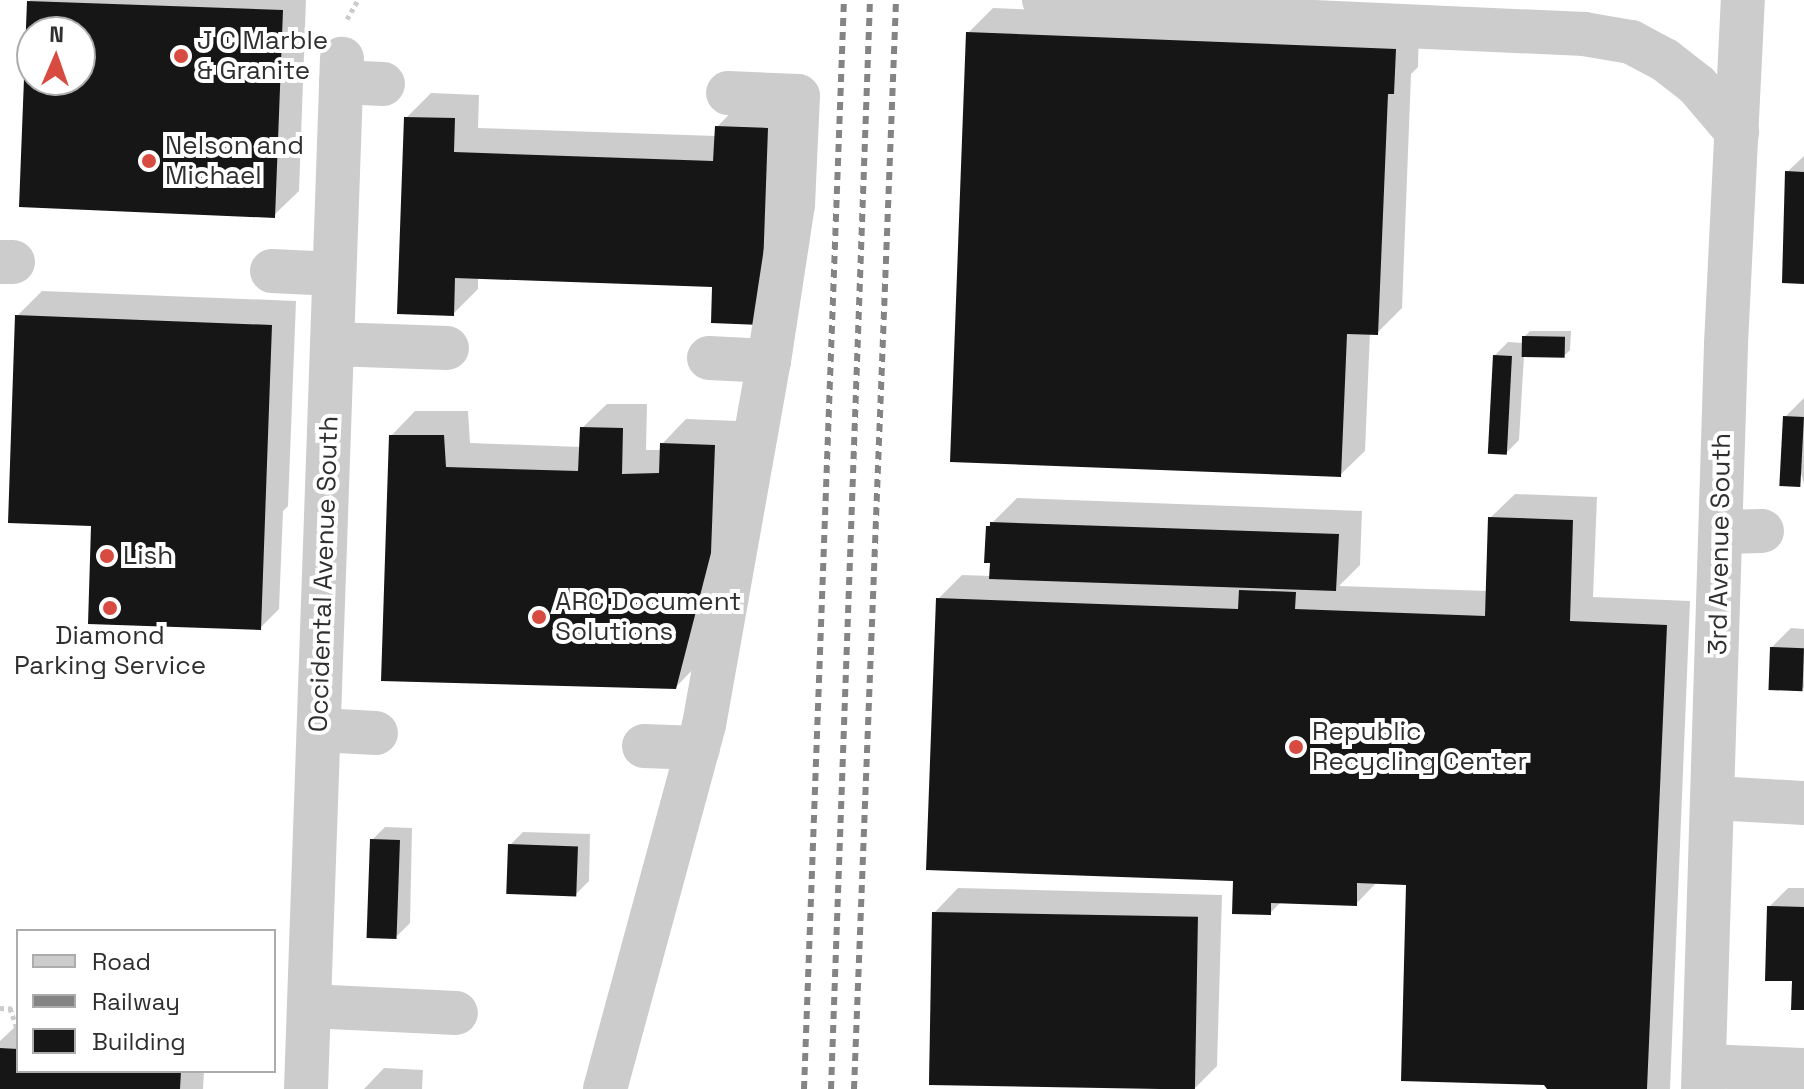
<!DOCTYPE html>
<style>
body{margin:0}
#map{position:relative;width:1804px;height:1089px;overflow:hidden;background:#fff;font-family:"Space Grotesk",sans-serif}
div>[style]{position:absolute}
.shadow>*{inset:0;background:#0003}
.building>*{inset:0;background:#161616;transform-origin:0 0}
.path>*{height:5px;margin-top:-2.5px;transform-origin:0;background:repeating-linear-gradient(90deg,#ccc 0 4px,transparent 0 8px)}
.minor>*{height:44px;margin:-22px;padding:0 22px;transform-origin:22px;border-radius:22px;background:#ccc}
.rail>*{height:6px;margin-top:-3px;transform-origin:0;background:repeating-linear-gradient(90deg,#848484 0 8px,transparent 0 14px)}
.dots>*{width:22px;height:22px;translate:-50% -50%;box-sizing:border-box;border:4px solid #fff;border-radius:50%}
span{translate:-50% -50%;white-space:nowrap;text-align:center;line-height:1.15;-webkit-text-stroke:8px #fff;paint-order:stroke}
.poi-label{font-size:26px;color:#2f2f2f}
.left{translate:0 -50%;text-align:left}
.street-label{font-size:26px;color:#2f2f2f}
.legend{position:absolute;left:16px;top:929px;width:260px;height:144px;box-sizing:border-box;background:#fff;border:2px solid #acacac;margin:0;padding:10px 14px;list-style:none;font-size:24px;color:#2f2f2f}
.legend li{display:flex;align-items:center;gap:16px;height:40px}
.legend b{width:40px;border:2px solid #acacac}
.north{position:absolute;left:16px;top:16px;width:80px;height:80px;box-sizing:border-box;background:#fff;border:2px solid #acacac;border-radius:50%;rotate:2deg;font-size:22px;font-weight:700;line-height:32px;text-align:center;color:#2f2f2f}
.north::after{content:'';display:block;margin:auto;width:28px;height:36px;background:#d74b40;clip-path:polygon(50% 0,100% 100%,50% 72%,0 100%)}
</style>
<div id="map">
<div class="shadow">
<div style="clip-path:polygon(evenodd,30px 0,306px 0,299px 191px,274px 215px,21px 205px,30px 0,32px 32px,80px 32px,80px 80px,32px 80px,32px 32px)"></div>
<div style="clip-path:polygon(993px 8px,1419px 25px,1418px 67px,1411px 74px,1402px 308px,1377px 333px,1370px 332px,1365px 451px,1340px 475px,968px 33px)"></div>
<div style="clip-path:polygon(431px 93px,479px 95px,478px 128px,716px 136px,717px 127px,741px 102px,792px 104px,785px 298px,714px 285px,478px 277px,478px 289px,453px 314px,406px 118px)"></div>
<div style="clip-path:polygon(1804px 156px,1804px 282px,1787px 172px)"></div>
<div style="clip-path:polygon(42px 291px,296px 301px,288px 506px,283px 511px,279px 609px,260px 628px,96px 524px,17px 316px)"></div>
<div style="clip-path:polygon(1530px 331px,1571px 331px,1570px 350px,1564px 356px,1524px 356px,1519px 440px,1506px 453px,1495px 355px,1508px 342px,1524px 343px,1524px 337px)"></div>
<div style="clip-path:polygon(1804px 398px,1804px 484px,1785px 417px)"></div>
<div style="clip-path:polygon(607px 404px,647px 404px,646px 450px,661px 450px,662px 444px,686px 419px,738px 421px,700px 662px,676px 687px,391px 436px,415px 411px,468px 411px,470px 443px,581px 447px,582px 428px)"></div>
<div style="clip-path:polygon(1515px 494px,1597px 497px,1593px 597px,1690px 601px,1670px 1089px,1550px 1089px,1408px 883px,1377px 882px,1356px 904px,1282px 901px,1270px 913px,938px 599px,962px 575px,991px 576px,988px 527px,1017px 498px,1362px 511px,1360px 565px,1339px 586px,1488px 591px,1490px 518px)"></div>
<div style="clip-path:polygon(1791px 628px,1804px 629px,1804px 689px,1772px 647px)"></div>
<div style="clip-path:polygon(385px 827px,412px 828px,410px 923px,397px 936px,372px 840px)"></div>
<div style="clip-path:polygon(523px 832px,590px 834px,589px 881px,576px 894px,510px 845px)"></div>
<div style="clip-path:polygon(958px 888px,1222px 895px,1217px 1066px,1194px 1089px,929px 1083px,934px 913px)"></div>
<div style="clip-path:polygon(1788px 888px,1804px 888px,1804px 1008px,1769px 907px)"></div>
<div style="clip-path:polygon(18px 1024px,18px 1071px,204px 1071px,203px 1089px,0 1089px,0 1041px)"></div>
<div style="clip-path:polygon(384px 1068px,423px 1070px,422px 1089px,364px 1089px)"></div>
</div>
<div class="building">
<div style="clip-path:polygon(evenodd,27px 1px,283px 10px,275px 218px,19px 207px,27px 1px,32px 32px,80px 32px,80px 80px,32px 80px,32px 32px)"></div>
<div style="clip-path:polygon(966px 32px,1396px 49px,1394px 94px,1388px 94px,1378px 335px,1347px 334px,1341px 477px,950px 462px)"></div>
<div style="clip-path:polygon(404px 117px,455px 118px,454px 152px,713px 161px,715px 126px,768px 128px,761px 325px,711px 323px,712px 287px,455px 278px,454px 316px,397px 314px)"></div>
<div style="clip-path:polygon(1785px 171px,1804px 172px,1804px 284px,1782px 283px)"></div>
<div style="clip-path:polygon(15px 315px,272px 325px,261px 630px,88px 624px,91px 526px,8px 523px)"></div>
<div style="left:1522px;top:336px;width:43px;height:21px;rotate:1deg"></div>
<div style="left:1493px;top:355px;width:19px;height:99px;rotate:3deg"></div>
<div style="left:1783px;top:416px;width:21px;height:70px;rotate:3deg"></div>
<div style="clip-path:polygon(580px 427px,623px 428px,622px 474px,659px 473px,660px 443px,715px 445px,711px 553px,676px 689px,381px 681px,389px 435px,444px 435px,446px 467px,578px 471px)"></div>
<div style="clip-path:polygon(1488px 517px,1573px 520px,1570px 621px,1667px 625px,1647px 1089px,1547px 1089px,1544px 1085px,1401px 1081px,1406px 885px,1357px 883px,1357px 906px,1271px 903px,1271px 915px,1232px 914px,1233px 881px,926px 870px,936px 598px,1238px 609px,1239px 590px,1296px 592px,1295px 609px,1485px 616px)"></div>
<div style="clip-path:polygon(990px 522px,1339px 534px,1336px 591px,989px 579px,990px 563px,984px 563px,986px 526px,990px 526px)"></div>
<div style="left:1770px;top:647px;width:34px;height:43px;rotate:2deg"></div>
<div style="left:370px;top:839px;width:30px;height:99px;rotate:2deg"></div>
<div style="left:508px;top:844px;width:70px;height:50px;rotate:2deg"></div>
<div style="clip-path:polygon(1767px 906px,1804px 907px,1804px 1010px,1791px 1010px,1792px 981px,1765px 981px)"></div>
<div style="left:932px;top:912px;width:266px;height:173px;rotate:1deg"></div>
<div style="clip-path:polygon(0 1048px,18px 1049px,18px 1071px,181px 1071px,180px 1089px,0 1089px)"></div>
</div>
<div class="path">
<div style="left:347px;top:19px;width:22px;rotate:-60deg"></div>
<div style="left:0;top:1008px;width:18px;rotate:3deg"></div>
<div style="left:10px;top:1008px;width:24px;rotate:71deg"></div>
</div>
<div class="minor">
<div style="left:1044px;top:0;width:8px;rotate:50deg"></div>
<div style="left:1049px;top:6px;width:18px;rotate:16deg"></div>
<div style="left:1066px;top:11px;width:519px;rotate:2.54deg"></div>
<div style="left:1584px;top:34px;width:48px;rotate:9.7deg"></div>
<div style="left:1631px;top:42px;width:38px;rotate:28deg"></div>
<div style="left:1665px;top:60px;width:41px;rotate:38deg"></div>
<div style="left:1697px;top:85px;width:62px;rotate:49.6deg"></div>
<div style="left:341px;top:82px;width:42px;rotate:2.7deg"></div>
<div style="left:0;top:262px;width:13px"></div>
<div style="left:272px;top:271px;width:62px;rotate:2.8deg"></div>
<div style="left:332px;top:344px;width:115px;rotate:2deg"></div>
<div style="left:709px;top:358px;width:60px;rotate:2.9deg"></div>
<div style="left:769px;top:361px;width:158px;rotate:-81.3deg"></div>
<div style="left:793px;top:205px;width:109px;rotate:-87.4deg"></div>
<div style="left:798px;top:96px;width:70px;rotate:-177.5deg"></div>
<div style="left:1721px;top:532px;width:41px;rotate:-1.4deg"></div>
<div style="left:319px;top:730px;width:57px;rotate:3deg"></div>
<div style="left:644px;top:746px;width:54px;rotate:2.1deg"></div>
<div style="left:1714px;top:798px;width:90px;rotate:3.2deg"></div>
<div style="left:309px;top:1006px;width:147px;rotate:2.7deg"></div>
<div style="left:1704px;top:1066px;width:100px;rotate:2.3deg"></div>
<div style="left:306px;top:1089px;width:1031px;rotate:-88deg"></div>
<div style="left:605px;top:1089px;width:377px;rotate:-74.8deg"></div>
<div style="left:704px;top:725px;width:370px;rotate:-79.9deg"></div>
<div style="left:1703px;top:1089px;width:745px;rotate:-88.23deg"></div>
<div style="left:1726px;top:344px;width:344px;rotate:-87.2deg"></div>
</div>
<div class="rail">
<div style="left:804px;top:1089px;width:1090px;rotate:-87.9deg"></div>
<div style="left:831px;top:1089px;width:1090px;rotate:-87.95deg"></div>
<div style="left:854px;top:1089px;width:1090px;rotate:-87.79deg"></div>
</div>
<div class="dots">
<div style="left:181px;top:56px;background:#d74b40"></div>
<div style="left:149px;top:161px;background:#d74b40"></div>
<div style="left:107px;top:556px;background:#d74b40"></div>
<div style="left:110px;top:608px;background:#d74b40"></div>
<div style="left:539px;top:617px;background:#d74b40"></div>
<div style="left:1296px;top:747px;background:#d74b40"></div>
</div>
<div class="poi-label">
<span class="left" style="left:197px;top:56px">J C Marble<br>&amp; Granite</span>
<span class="left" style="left:165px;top:161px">Nelson and<br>Michael</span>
<span class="left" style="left:123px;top:556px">Lish</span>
<span class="left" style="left:555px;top:617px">ARC Document<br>Solutions</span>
<span style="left:110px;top:651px">Diamond<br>Parking Service</span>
<span class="left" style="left:1312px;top:747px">Republic<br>Recycling Center</span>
</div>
<div class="street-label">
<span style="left:1720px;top:544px;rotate:-89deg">3rd Avenue South</span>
<span style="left:324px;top:574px;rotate:-88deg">Occidental Avenue South</span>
</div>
<ul class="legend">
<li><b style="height:10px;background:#ccc"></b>Road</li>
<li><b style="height:10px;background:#848484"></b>Railway</li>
<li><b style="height:22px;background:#161616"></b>Building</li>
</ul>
<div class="north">N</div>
</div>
